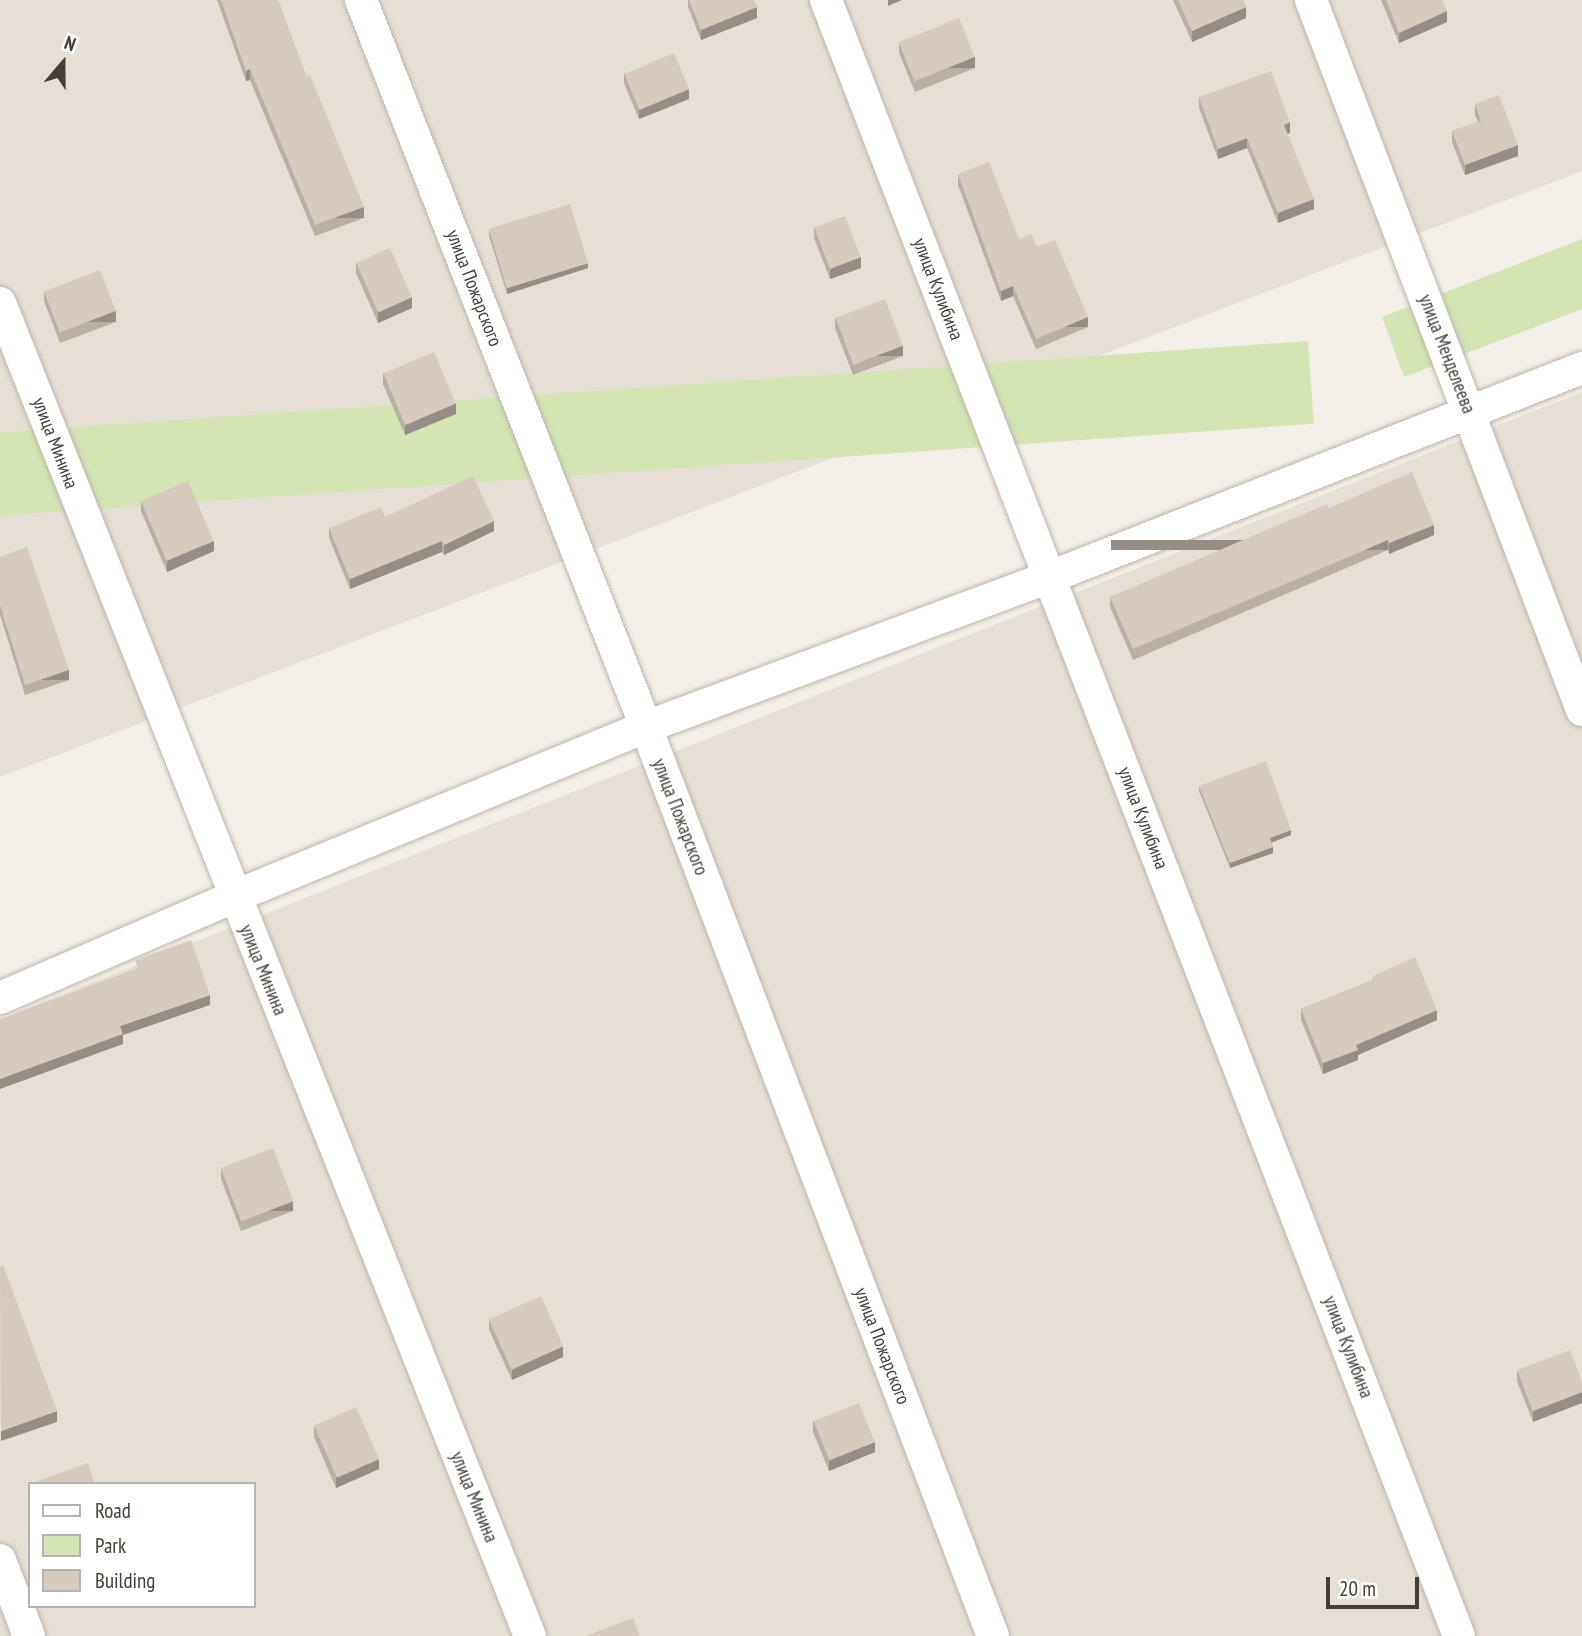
<!DOCTYPE html>
<meta charset="utf-8">
<style>
body{margin:0}
#map{position:relative;width:1582px;height:1636px;overflow:hidden;background:#f3eee7;font-family:"PT Sans Narrow",sans-serif}
div>[style]{position:absolute}
.residential>*{inset:0;background:#e6dfd5}
.green>*{inset:0;background:#d3e5b2;transform-origin:0 0}
.roads{filter:drop-shadow(0 0 2px #beb5aa) drop-shadow(0 0 2px #beb5aa)}
.minor>*{height:32px;margin:-16px;padding:0 16px;transform-origin:16px;border-radius:16px;background:#fff}
.wall>*{inset:0;background:#b9afa5}
.shaded-wall>*{inset:0;background:#968e86;transform-origin:0 0}
.building>*{inset:0;background:#d7cbc0;transform-origin:0 0}
span{translate:-50% -50%;white-space:nowrap;text-align:center;line-height:1.15;-webkit-text-stroke:6px #fff;paint-order:stroke}
.street-label{font-size:19px;color:#453e36}
.legend{position:absolute;left:28px;top:1482px;width:228px;height:126px;box-sizing:border-box;background:#fff;border:2px solid #b5b2af;margin:0;padding:9px 12px;list-style:none;font-size:21px;color:#453e36}
.legend li{display:flex;align-items:center;gap:14px;height:35px}
.legend b{width:35px;border:2px solid #b5b2af}
.north{position:absolute;left:28px;top:28px;width:70px;height:70px;-webkit-text-stroke:5px #fff;paint-order:stroke;rotate:20deg;font-size:19px;font-weight:700;line-height:28px;text-align:center;color:#453e36}
.north::after{content:'';display:block;margin:auto;width:24px;height:32px;background:#453e36;clip-path:polygon(50% 0,100% 100%,50% 72%,0 100%)}
.scale{position:absolute;left:1326px;top:1577px;width:93px;height:32px;box-sizing:border-box;border:4px solid #453e36;border-top:0;padding-left:9px;font-size:21px;line-height:24px;white-space:nowrap;color:#453e36;-webkit-text-stroke:5px #fff;paint-order:stroke}
</style>
<div id="map">
<div class="residential">
<div style="clip-path:polygon(0 0,1582px 0,1582px 171px,0 777px)"></div>
<div style="clip-path:polygon(evenodd,1582px 392px,1582px 1636px,0 1636px,0 1019px,1582px 392px,30px 1484px,254px 1484px,254px 1606px,30px 1606px,30px 1484px)"></div>
</div>
<div class="green">
<div style="clip-path:polygon(1582px 239px,1582px 309px,1404px 377px,1382px 317px)"></div>
<div style="left:1308px;top:341px;width:83px;height:1402px;rotate:86deg"></div>
</div>
<div class="roads">
<div class="minor">
<div style="left:361px;top:0;width:781px;rotate:68.59deg"></div>
<div style="left:646px;top:727px;width:973px;rotate:69.11deg"></div>
<div style="left:826px;top:0;width:1754px;rotate:68.85deg"></div>
<div style="left:1311px;top:0;width:760px;rotate:69.11deg"></div>
<div style="left:0;top:303px;width:1434px;rotate:68.32deg"></div>
<div style="left:0;top:998px;width:254px;rotate:-23.4deg"></div>
<div style="left:233px;top:897px;width:447px;rotate:-22.4deg"></div>
<div style="left:646px;top:727px;width:431px;rotate:-20.4deg"></div>
<div style="left:1050px;top:577px;width:572px;rotate:-21.45deg"></div>
<div style="left:0;top:1560px;width:81px;rotate:69.1deg"></div>
</div>
</div>
<div class="wall">
<div style="clip-path:polygon(217px 0,278px 0,306px 76px,364px 218px,315px 236px,250px 80px,246px 81px)"></div>
<div style="clip-path:polygon(688px 0,754px 0,757px 18px,701px 40px,688px 7px)"></div>
<div style="clip-path:polygon(1173px 0,1243px 0,1246px 18px,1192px 42px)"></div>
<div style="clip-path:polygon(1381px 0,1442px 0,1447px 22px,1399px 43px)"></div>
<div style="clip-path:polygon(899px 42px,975px 68px,915px 92px,899px 53px)"></div>
<div style="clip-path:polygon(624px 73px,689px 99px,639px 119px,624px 83px)"></div>
<div style="clip-path:polygon(1199px 97px,1290px 133px,1287px 134px,1314px 209px,1278px 223px,1247px 148px,1218px 159px,1199px 108px)"></div>
<div style="clip-path:polygon(1475px 104px,1518px 156px,1465px 175px,1452px 142px,1452px 131px,1478px 122px,1475px 115px)"></div>
<div style="clip-path:polygon(958px 174px,1019px 239px,1037px 247px,1088px 327px,1036px 349px,1013px 296px,1001px 301px,958px 185px)"></div>
<div style="clip-path:polygon(814px 227px,861px 268px,830px 279px,814px 238px)"></div>
<div style="clip-path:polygon(489px 231px,588px 268px,507px 294px,489px 236px)"></div>
<div style="clip-path:polygon(356px 263px,412px 308px,378px 323px,356px 273px)"></div>
<div style="clip-path:polygon(44px 291px,116px 322px,60px 343px,44px 301px)"></div>
<div style="clip-path:polygon(835px 317px,903px 356px,853px 375px,835px 328px)"></div>
<div style="clip-path:polygon(383px 373px,456px 414px,405px 435px,383px 384px)"></div>
<div style="clip-path:polygon(141px 501px,214px 551px,167px 572px,141px 511px)"></div>
<div style="clip-path:polygon(1329px 508px,1434px 535px,1389px 554px,1388px 550px,1133px 660px,1110px 607px,1110px 597px)"></div>
<div style="clip-path:polygon(385px 517px,494px 531px,444px 555px,442px 552px,350px 589px,329px 538px,329px 528px)"></div>
<div style="clip-path:polygon(0 557px,69px 680px,25px 695px,0 615px)"></div>
<div style="clip-path:polygon(1199px 786px,1291px 835px,1272px 842px,1273px 853px,1230px 868px,1199px 791px)"></div>
<div style="clip-path:polygon(1373px 976px,1437px 1020px,1358px 1055px,1358px 1060px,1323px 1074px,1301px 1020px,1301px 1009px,1373px 980px)"></div>
<div style="clip-path:polygon(221px 1168px,293px 1211px,241px 1231px,221px 1179px)"></div>
<div style="clip-path:polygon(489px 1319px,563px 1357px,512px 1380px,489px 1330px)"></div>
<div style="clip-path:polygon(1517px 1370px,1582px 1382px,1533px 1422px,1517px 1381px)"></div>
<div style="clip-path:polygon(813px 1421px,875px 1452px,829px 1471px,813px 1432px)"></div>
<div style="clip-path:polygon(314px 1426px,379px 1469px,336px 1488px,314px 1437px)"></div>
</div>
<div class="shaded-wall">
<div style="clip-path:polygon(888px 0,902px 0,888px 6px)"></div>
<div style="clip-path:polygon(757px 7px,757px 18px,701px 40px,701px 30px)"></div>
<div style="clip-path:polygon(1246px 7px,1246px 18px,1192px 42px,1192px 31px)"></div>
<div style="clip-path:polygon(1447px 11px,1447px 22px,1399px 43px,1399px 33px)"></div>
<div style="left:975px;top:57px;width:11px;height:65px;rotate:90deg"></div>
<div style="clip-path:polygon(250px 69px,250px 80px,246px 81px,246px 71px)"></div>
<div style="clip-path:polygon(689px 89px,689px 99px,639px 119px,639px 108px)"></div>
<div style="clip-path:polygon(1290px 122px,1290px 133px,1284px 135px,1284px 125px)"></div>
<div style="clip-path:polygon(1247px 138px,1247px 148px,1218px 159px,1218px 149px)"></div>
<div style="clip-path:polygon(1518px 145px,1518px 156px,1465px 175px,1465px 165px)"></div>
<div style="clip-path:polygon(1314px 199px,1314px 209px,1278px 223px,1278px 213px)"></div>
<div style="left:364px;top:207px;width:11px;height:52px;rotate:90deg"></div>
<div style="clip-path:polygon(861px 257px,861px 268px,830px 279px,830px 269px)"></div>
<div style="clip-path:polygon(588px 263px,588px 268px,507px 294px,507px 288px)"></div>
<div style="clip-path:polygon(1013px 286px,1013px 296px,1001px 301px,1001px 291px)"></div>
<div style="clip-path:polygon(412px 297px,412px 308px,378px 323px,378px 312px)"></div>
<div style="left:116px;top:311px;width:11px;height:60px;rotate:90deg"></div>
<div style="left:1088px;top:317px;width:10px;height:56px;rotate:90deg"></div>
<div style="left:903px;top:346px;width:10px;height:53px;rotate:90deg"></div>
<div style="clip-path:polygon(456px 403px,456px 414px,405px 435px,405px 425px)"></div>
<div style="clip-path:polygon(494px 521px,494px 531px,444px 555px,444px 545px)"></div>
<div style="clip-path:polygon(1434px 525px,1434px 535px,1389px 554px,1389px 543px)"></div>
<div style="left:1388px;top:540px;width:10px;height:277px;rotate:90deg"></div>
<div style="clip-path:polygon(214px 541px,214px 551px,167px 572px,167px 561px)"></div>
<div style="clip-path:polygon(442px 541px,442px 552px,350px 589px,350px 579px)"></div>
<div style="left:69px;top:670px;width:10px;height:46px;rotate:90deg"></div>
<div style="clip-path:polygon(1291px 830px,1291px 835px,1270px 843px,1270px 838px)"></div>
<div style="clip-path:polygon(1273px 847px,1273px 853px,1230px 868px,1230px 863px)"></div>
<div style="clip-path:polygon(210px 995px,210px 1005px,123px 1035px,123px 1044px,0 1089px,0 1079px,120px 1026px)"></div>
<div style="clip-path:polygon(1437px 1010px,1437px 1020px,1358px 1055px,1358px 1060px,1323px 1074px,1323px 1063px,1356px 1045px)"></div>
<div style="left:293px;top:1201px;width:10px;height:56px;rotate:90deg"></div>
<div style="clip-path:polygon(563px 1346px,563px 1357px,512px 1380px,512px 1370px)"></div>
<div style="clip-path:polygon(1582px 1392px,1582px 1403px,1533px 1422px,1533px 1411px)"></div>
<div style="clip-path:polygon(57px 1411px,57px 1422px,1px 1441px,1px 1431px)"></div>
<div style="clip-path:polygon(875px 1442px,875px 1452px,829px 1471px,829px 1461px)"></div>
<div style="clip-path:polygon(379px 1459px,379px 1469px,336px 1488px,336px 1477px)"></div>
</div>
<div class="building">
<div style="clip-path:polygon(221px 0,278px 0,306px 76px,310px 75px,364px 207px,315px 225px,250px 69px,246px 71px)"></div>
<div style="clip-path:polygon(689px 0,754px 0,757px 7px,701px 30px)"></div>
<div style="clip-path:polygon(1178px 0,1243px 0,1246px 7px,1192px 31px)"></div>
<div style="clip-path:polygon(1386px 0,1442px 0,1447px 11px,1399px 33px)"></div>
<div style="left:959px;top:18px;width:42px;height:65px;rotate:68deg"></div>
<div style="left:674px;top:53px;width:39px;height:54px;rotate:67deg"></div>
<div style="clip-path:polygon(1271px 71px,1290px 122px,1284px 125px,1314px 199px,1278px 213px,1247px 138px,1218px 149px,1199px 97px)"></div>
<div style="clip-path:polygon(1499px 95px,1518px 145px,1465px 165px,1452px 131px,1481px 121px,1475px 104px)"></div>
<div style="clip-path:polygon(989px 162px,1019px 239px,1031px 234px,1037px 247px,1055px 240px,1088px 317px,1036px 339px,1013px 286px,1001px 291px,958px 174px)"></div>
<div style="left:570px;top:204px;width:62px;height:85px;rotate:73deg"></div>
<div style="left:845px;top:216px;width:44px;height:33px;rotate:69deg"></div>
<div style="left:390px;top:248px;width:54px;height:37px;rotate:66deg"></div>
<div style="left:100px;top:270px;width:44px;height:60px;rotate:69deg"></div>
<div style="left:885px;top:299px;width:50px;height:53px;rotate:69deg"></div>
<div style="left:434px;top:352px;width:56px;height:55px;rotate:67deg"></div>
<div style="clip-path:polygon(1412px 472px,1434px 525px,1389px 543px,1388px 540px,1133px 649px,1110px 597px,1327px 504px,1329px 508px)"></div>
<div style="clip-path:polygon(473px 476px,494px 521px,444px 545px,442px 541px,350px 579px,329px 528px,381px 507px,385px 517px)"></div>
<div style="left:188px;top:481px;width:65px;height:51px;rotate:67deg"></div>
<div style="clip-path:polygon(27px 547px,69px 670px,25px 685px,0 605px,0 557px)"></div>
<div style="clip-path:polygon(1266px 761px,1291px 830px,1270px 838px,1273px 847px,1230px 863px,1199px 786px)"></div>
<div style="clip-path:polygon(191px 940px,210px 995px,120px 1026px,123px 1034px,0 1079px,0 1019px,138px 968px,135px 960px)"></div>
<div style="clip-path:polygon(1415px 957px,1437px 1010px,1356px 1045px,1358px 1050px,1323px 1063px,1301px 1009px,1374px 980px,1373px 976px)"></div>
<div style="left:273px;top:1148px;width:57px;height:56px;rotate:69deg"></div>
<div style="clip-path:polygon(3px 1265px,57px 1411px,1px 1431px,0 1267px)"></div>
<div style="left:541px;top:1296px;width:55px;height:57px;rotate:66deg"></div>
<div style="clip-path:polygon(1570px 1350px,1582px 1382px,1582px 1392px,1533px 1411px,1517px 1370px)"></div>
<div style="left:859px;top:1403px;width:42px;height:49px;rotate:68deg"></div>
<div style="left:356px;top:1407px;width:57px;height:46px;rotate:66deg"></div>
<div style="clip-path:polygon(88px 1463px,95px 1484px,32px 1484px,32px 1483px)"></div>
<div style="clip-path:polygon(633px 1618px,640px 1636px,585px 1636px)"></div>
</div>
<div class="street-label">
<span style="left:474px;top:288px;rotate:69deg">улица Пожарского</span>
<span style="left:938px;top:289px;rotate:69deg">улица Кулибина</span>
<span style="left:1447px;top:354px;rotate:69deg">улица Менделеева</span>
<span style="left:55px;top:443px;rotate:69deg">улица Минина</span>
<span style="left:680px;top:817px;rotate:69deg">улица Пожарского</span>
<span style="left:1143px;top:818px;rotate:69deg">улица Кулибина</span>
<span style="left:263px;top:970px;rotate:68deg">улица Минина</span>
<span style="left:882px;top:1346px;rotate:69deg">улица Пожарского</span>
<span style="left:1348px;top:1347px;rotate:69deg">улица Кулибина</span>
<span style="left:474px;top:1497px;rotate:68deg">улица Минина</span>
</div>
<ul class="legend">
<li><b style="height:9px;background:#fff"></b>Road</li>
<li><b style="height:19px;background:#d3e5b2"></b>Park</li>
<li><b style="height:19px;background:#d7cbc0"></b>Building</li>
</ul>
<div class="north">N</div>
<div class="scale">20 m</div>
</div>
